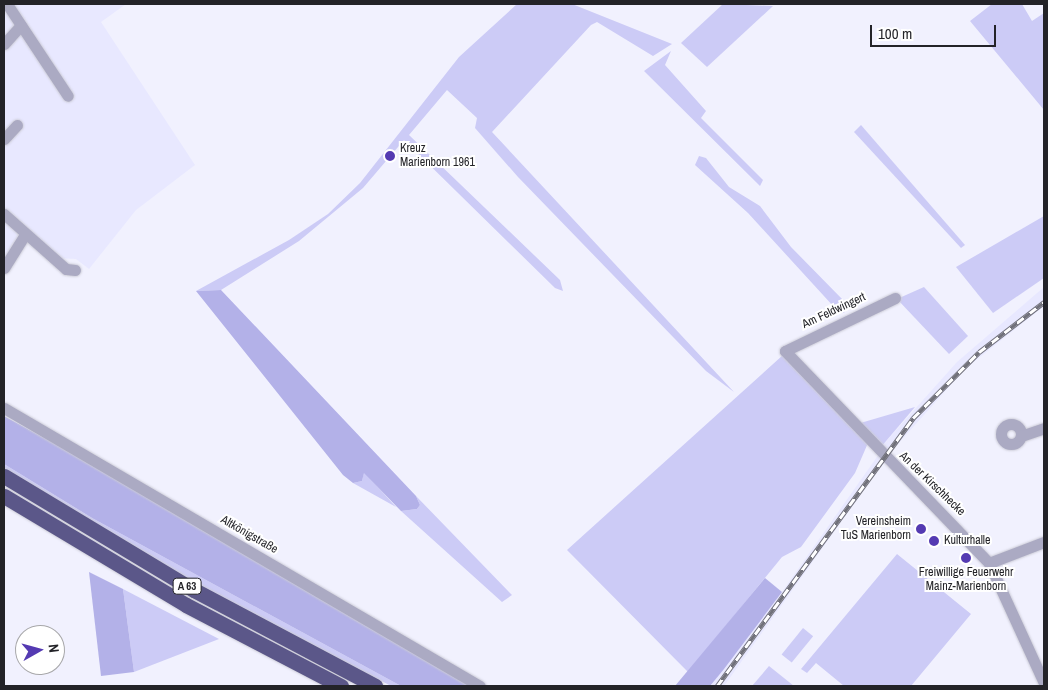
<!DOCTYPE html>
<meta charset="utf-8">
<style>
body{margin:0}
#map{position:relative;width:1048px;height:690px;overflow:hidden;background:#f1f1fe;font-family:"Archivo Narrow",sans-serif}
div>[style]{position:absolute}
.built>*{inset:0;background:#e8e8ff}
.green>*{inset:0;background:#cccbf6;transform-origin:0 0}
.forest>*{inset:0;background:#b3b1e8}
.roads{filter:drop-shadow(0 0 1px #ccccd7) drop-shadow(0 0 1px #ccccd7)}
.minor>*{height:11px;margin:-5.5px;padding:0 5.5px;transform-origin:5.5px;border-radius:5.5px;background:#abaac3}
.minor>.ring{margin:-5.5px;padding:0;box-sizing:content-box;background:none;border:11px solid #abaac3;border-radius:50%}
.highway>*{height:15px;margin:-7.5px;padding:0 7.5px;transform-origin:7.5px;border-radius:7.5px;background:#5b5789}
.rail>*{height:4.5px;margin-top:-2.25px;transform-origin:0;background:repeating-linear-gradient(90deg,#fff 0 8px,#71717a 0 16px);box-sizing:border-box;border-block:1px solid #71717a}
.dots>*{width:14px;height:14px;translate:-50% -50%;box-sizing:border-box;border:2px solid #fff;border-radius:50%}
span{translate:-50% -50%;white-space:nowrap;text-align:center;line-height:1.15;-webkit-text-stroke:4px #fff;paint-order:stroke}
.shield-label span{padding:1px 4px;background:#fff;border:1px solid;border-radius:4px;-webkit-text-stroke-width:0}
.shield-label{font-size:11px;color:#232328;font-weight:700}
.poi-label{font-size:12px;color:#232328}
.left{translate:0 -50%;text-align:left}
.right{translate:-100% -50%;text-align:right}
.street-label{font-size:12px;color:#232328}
.frame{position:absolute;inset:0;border:5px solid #232328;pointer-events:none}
.north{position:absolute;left:15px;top:625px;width:50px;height:50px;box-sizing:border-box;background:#fff;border:1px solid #a7a7a9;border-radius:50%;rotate:83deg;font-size:14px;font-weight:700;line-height:20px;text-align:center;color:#232328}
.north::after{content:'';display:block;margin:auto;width:18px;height:22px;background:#543ab2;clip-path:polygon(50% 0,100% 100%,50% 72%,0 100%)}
.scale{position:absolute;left:870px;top:25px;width:126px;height:22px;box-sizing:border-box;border:2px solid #232328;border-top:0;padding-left:6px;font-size:15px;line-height:18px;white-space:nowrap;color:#232328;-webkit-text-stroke:4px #fff;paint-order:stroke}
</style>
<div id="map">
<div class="built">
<div style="clip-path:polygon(4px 4px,126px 4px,101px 22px,195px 165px,136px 210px,89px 269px,76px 259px,57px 258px,23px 227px,4px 259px)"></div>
<div style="clip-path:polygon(1044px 287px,1044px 306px,965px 369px,889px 454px,881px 447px,957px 362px)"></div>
<div style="clip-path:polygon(879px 454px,885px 460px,724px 686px,710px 686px,782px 592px)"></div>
</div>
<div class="green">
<div style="clip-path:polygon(517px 4px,572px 4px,672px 44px,653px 56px,597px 22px,591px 25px,492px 132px,734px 392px,706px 371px,518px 177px,475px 128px,477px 118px,447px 90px,409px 135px,560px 280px,563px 291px,555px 288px,404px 140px,363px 188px,299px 241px,221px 290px,196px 291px,289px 240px,328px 214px,360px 183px,459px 57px)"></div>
<div style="clip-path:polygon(723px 4px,773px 6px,707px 67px,681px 43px)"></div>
<div style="clip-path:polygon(992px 4px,1022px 4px,1032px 21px,1044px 13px,1044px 110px,970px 21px)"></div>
<div style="clip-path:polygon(671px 51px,665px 65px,706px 111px,701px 118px,763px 180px,760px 186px,644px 71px)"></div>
<div style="clip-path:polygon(861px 125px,965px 245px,961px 248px,854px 132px)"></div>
<div style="clip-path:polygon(699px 156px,706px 158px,729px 187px,760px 206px,791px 247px,844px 301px,846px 308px,844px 313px,834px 307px,748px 213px,695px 165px)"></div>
<div style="clip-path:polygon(1044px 216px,1044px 278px,993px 313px,956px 267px)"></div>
<div style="clip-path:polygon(924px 287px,968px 336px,949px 354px,897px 299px)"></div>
<div style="clip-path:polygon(783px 355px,868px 443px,855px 473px,801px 547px,782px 557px,688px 672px,567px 550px)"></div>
<div style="clip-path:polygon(915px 407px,881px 447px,857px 424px)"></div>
<div style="clip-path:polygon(4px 464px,92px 518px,401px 686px,391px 686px,183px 576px,45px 494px,4px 468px)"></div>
<div style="clip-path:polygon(364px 472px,396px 507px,353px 483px,362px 481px)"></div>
<div style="clip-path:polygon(416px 496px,512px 595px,502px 602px,401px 511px,417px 509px,420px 505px)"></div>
<div style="clip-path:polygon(897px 554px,971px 614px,911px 686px,844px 686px,816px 663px,807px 673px,801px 669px)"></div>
<div style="clip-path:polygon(123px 589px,219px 639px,134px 672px)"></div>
<div style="left:803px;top:628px;width:13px;height:34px;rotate:39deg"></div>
<div style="clip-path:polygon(769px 666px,794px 686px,752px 686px)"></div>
</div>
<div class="forest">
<div style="clip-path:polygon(221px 290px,416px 496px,420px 505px,417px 509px,401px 511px,364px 473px,362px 481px,353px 483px,343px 475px,196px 291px)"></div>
<div style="clip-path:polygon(4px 416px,70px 452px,473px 686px,401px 686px,92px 518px,4px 464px)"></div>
<div style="clip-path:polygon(89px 572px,123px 589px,134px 672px,101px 676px)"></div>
<div style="clip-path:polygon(765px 578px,782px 592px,724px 669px,710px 686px,675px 686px)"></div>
</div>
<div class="roads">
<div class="minor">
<div style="left:7px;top:4px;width:110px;rotate:56.5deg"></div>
<div style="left:4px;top:44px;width:25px;rotate:-48deg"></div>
<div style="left:4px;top:139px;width:19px;rotate:-47deg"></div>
<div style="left:4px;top:214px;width:83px;rotate:41.6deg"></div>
<div style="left:66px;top:269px;width:9px;rotate:6deg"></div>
<div style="left:4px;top:268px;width:40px;rotate:-58deg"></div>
<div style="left:895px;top:298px;width:122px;rotate:154.3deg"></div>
<div style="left:785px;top:351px;width:294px;rotate:46.1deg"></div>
<div style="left:989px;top:563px;width:132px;rotate:65.4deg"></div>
<div style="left:4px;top:408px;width:551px;rotate:30.29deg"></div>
<div class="ring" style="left:1001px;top:424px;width:9px;height:9px"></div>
<div style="left:1021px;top:436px;width:24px;rotate:-19deg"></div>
<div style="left:989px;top:563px;width:59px;rotate:-20.9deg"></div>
</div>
<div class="highway">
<div style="left:4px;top:476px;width:222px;rotate:31deg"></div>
<div style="left:194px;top:590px;width:205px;rotate:27.9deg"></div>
<div style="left:4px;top:496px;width:212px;rotate:30.9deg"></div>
<div style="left:186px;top:605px;width:175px;rotate:27.6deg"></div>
</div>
</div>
<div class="rail">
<div style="left:717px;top:686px;width:332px;rotate:-53.8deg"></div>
<div style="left:913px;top:418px;width:93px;rotate:-45deg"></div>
<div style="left:979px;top:352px;width:82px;rotate:-37.6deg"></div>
</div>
<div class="dots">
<div style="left:390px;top:156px;background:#543ab2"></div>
<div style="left:921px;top:529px;background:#543ab2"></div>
<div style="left:934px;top:541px;background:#543ab2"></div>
<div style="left:966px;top:558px;background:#543ab2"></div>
</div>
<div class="shield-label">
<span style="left:187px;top:586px">A 63</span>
</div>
<div class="poi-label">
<span class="left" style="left:400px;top:156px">Kreuz<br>Marienborn 1961</span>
<span class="right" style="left:911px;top:529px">Vereinsheim<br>TuS Marienborn</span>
<span class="left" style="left:944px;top:541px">Kulturhalle</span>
<span style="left:966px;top:580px">Freiwillige Feuerwehr<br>Mainz-Marienborn</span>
</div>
<div class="street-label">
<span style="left:834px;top:311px;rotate:-25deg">Am Feldwingert</span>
<span style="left:932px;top:484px;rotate:44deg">An der Kirschhecke</span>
<span style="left:249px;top:535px;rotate:30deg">Altkönigstraße</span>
</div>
<div class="frame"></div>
<div class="north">N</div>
<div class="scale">100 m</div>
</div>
